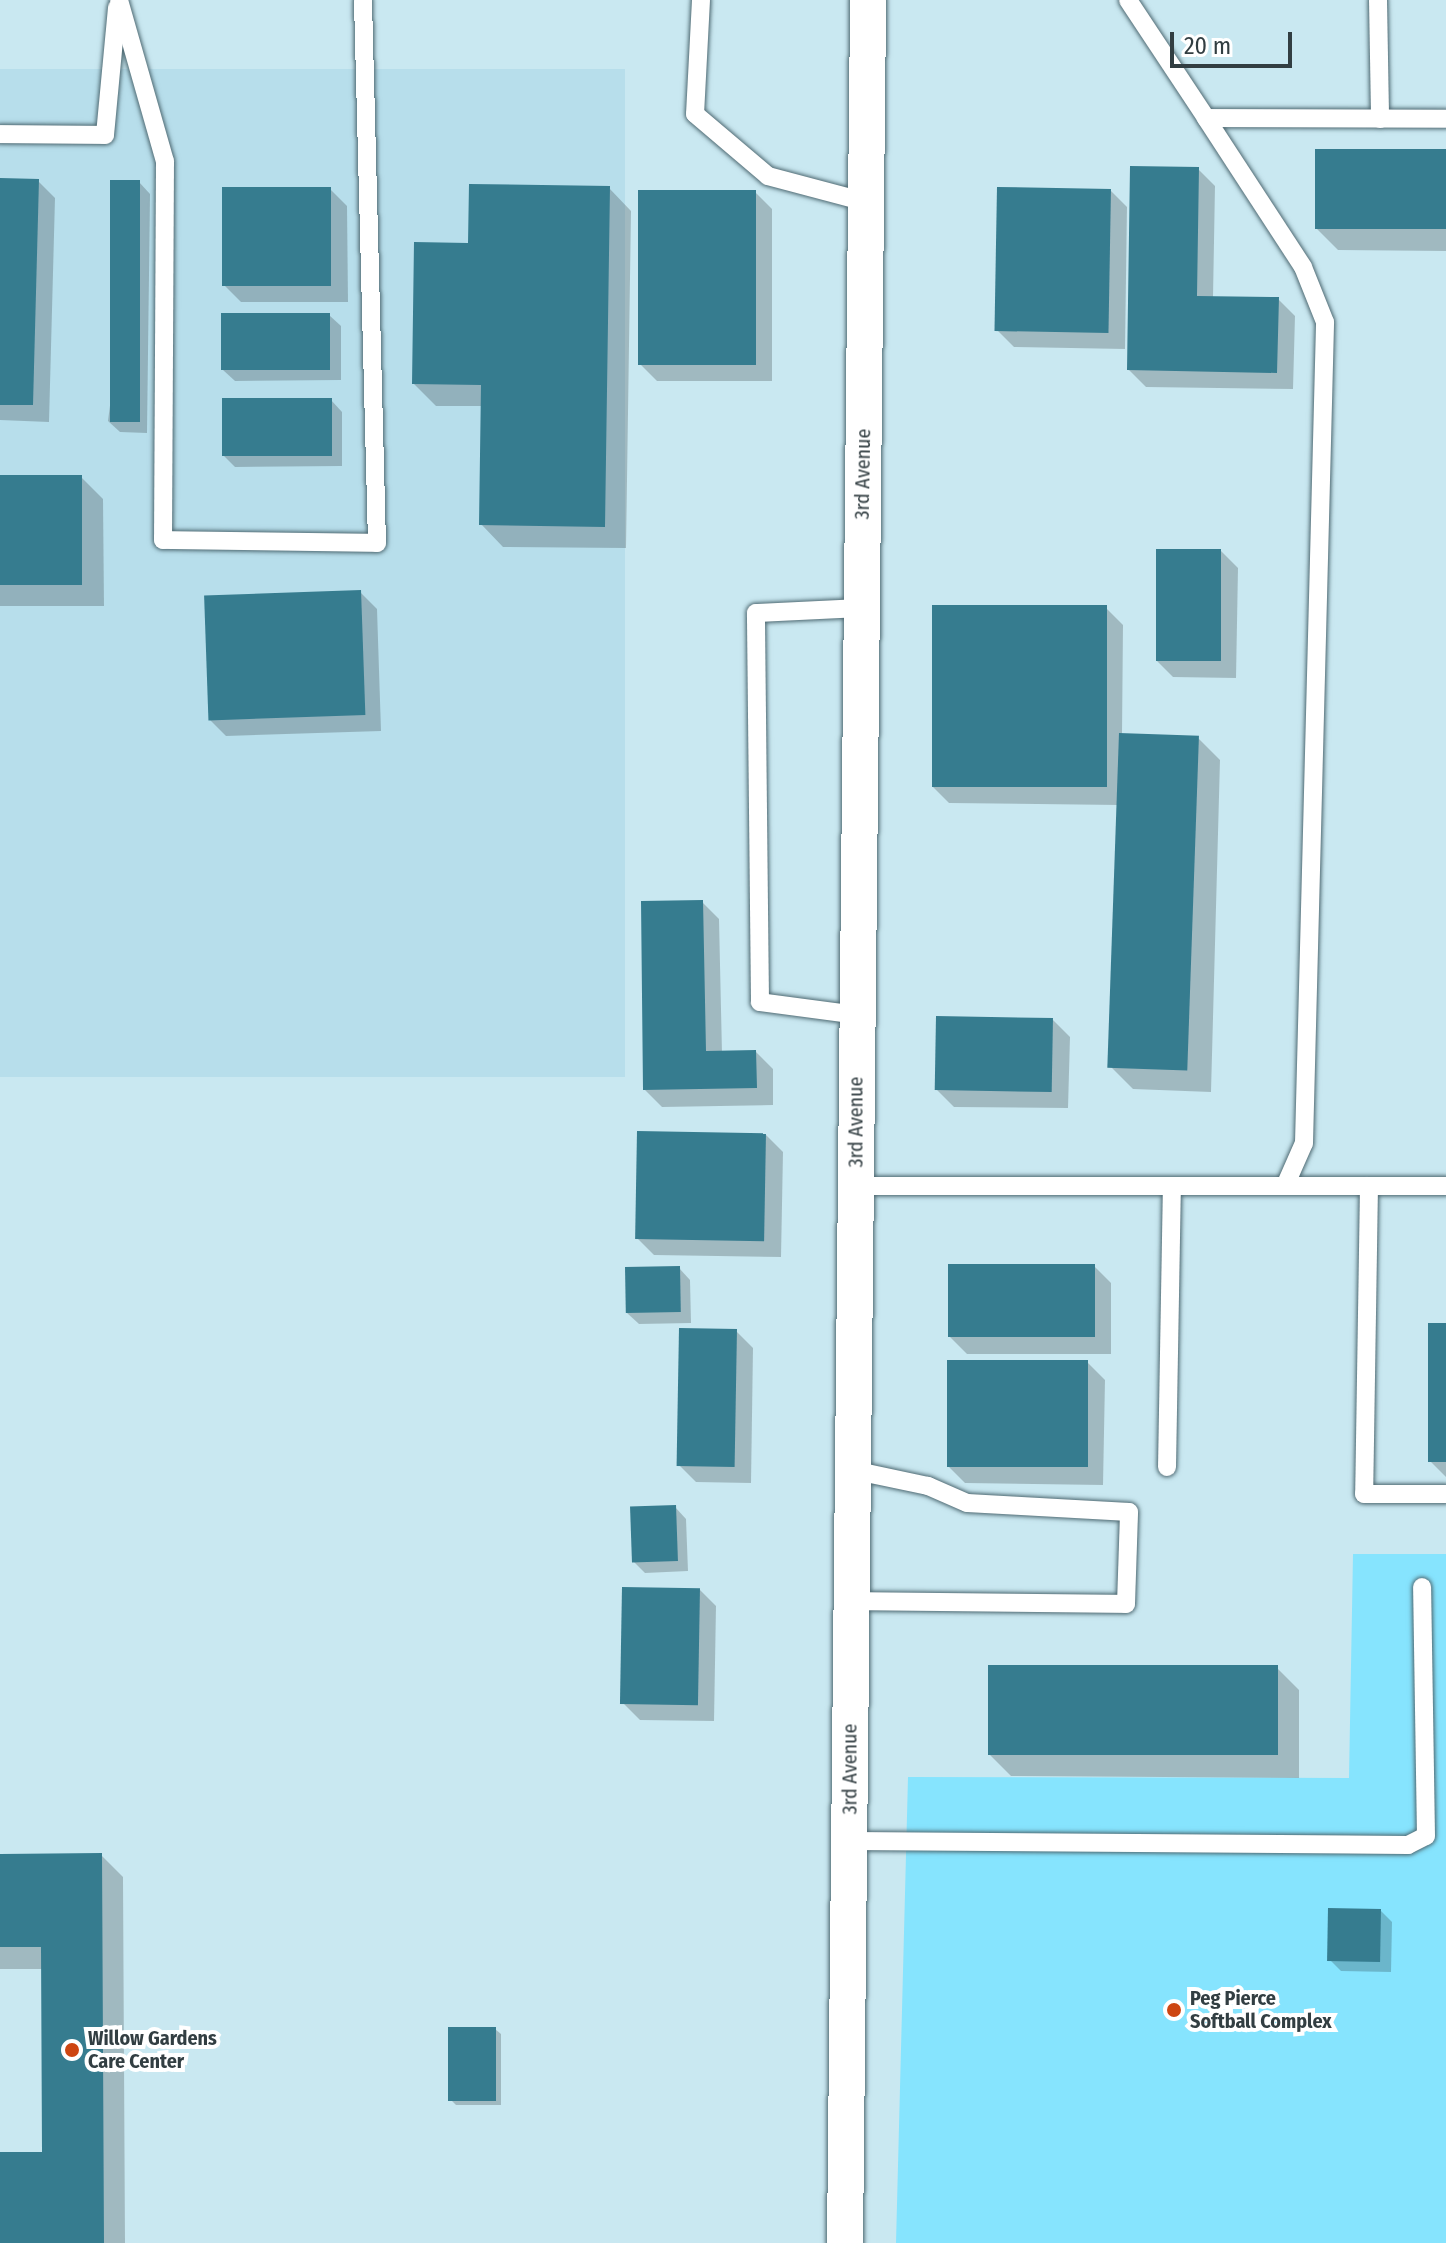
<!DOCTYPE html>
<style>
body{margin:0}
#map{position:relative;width:1446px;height:2243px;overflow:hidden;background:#c9e8f1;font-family:"Fira Sans Condensed",sans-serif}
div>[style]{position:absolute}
.built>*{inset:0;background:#b7deeb;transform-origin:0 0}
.green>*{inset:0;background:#86e4fe}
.shadow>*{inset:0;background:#0003}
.building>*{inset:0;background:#367c8f;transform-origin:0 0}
.roads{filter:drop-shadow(0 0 2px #4f6a73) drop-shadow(0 0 2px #4f6a73)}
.lane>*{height:18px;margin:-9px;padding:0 9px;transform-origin:9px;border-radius:9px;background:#fff}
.street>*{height:36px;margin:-18px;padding:0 18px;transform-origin:18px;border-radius:18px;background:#fff}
.dots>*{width:22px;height:22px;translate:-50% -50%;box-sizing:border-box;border:4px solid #fff;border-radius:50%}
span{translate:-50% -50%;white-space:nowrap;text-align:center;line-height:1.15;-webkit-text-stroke:8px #fff;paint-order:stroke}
.street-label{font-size:20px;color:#323e42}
.poi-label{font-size:20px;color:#323e42;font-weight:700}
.left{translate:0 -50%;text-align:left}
.scale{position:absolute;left:1170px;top:32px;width:122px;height:36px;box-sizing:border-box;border:4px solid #323e42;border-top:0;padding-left:10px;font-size:24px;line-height:28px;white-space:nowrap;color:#323e42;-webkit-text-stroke:6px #fff;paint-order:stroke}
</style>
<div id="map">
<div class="built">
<div style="left:0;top:69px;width:625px;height:1008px"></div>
</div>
<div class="green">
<div style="clip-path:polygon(1353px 1554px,1446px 1554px,1446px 2243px,896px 2243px,908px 1777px,1349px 1778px)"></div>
</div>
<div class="shadow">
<div style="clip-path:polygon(1446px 152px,1446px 251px,1338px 250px,1316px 228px)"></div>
<div style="clip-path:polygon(1198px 169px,1215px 186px,1213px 298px,1278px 299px,1295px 316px,1293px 389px,1146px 387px,1129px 370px)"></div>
<div style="clip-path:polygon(0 180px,38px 181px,55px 198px,49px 422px,0 420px)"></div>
<div style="clip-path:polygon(139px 182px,150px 194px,147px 433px,120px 432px,108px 421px)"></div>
<div style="clip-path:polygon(609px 188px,631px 211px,626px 548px,503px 547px,481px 524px,482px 406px,436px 406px,414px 384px)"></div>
<div style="clip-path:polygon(330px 189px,347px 206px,348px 302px,241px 302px,224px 285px)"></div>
<div style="clip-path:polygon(1110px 190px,1127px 207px,1125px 349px,1014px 347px,997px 330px)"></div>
<div style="clip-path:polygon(755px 192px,772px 209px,772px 381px,657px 381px,640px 364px)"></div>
<div style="clip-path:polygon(329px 315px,341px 326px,341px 380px,235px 381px,223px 370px)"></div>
<div style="clip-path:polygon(331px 400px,342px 412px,342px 466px,235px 467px,224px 456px)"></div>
<div style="clip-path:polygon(0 477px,81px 477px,103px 499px,104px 606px,0 606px)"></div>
<div style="clip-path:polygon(1221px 551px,1238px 568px,1236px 678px,1173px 677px,1156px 660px)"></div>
<div style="clip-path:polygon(360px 592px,377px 609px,381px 731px,226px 736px,209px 719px)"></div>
<div style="clip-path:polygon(1106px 608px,1123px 625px,1122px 735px,1198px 738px,1220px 760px,1211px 1092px,1133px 1089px,1111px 1067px,1119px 805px,949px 803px,932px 786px)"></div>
<div style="clip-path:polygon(702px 902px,719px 919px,722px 1053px,756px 1052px,773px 1069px,773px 1105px,662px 1107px,645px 1090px)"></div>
<div style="clip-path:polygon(1053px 1020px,1070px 1037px,1068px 1108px,954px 1107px,937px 1090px)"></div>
<div style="clip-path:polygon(766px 1135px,783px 1152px,781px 1257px,654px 1255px,637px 1238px)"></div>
<div style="clip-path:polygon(1094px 1266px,1111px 1283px,1111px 1354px,967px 1354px,950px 1337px)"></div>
<div style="clip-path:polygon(679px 1268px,690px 1280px,691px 1323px,639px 1324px,627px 1313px)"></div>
<div style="clip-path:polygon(1446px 1325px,1446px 1477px,1430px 1461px)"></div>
<div style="clip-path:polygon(736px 1331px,753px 1348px,751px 1483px,696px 1482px,679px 1465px)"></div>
<div style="clip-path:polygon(1088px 1363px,1105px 1380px,1103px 1485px,965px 1483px,948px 1466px)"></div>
<div style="clip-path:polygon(675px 1507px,686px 1519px,688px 1571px,645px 1573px,634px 1562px)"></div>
<div style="clip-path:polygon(699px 1589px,716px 1606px,714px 1721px,640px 1720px,623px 1703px)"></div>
<div style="clip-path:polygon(1277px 1668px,1299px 1690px,1299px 1778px,1011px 1776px,989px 1754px)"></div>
<div style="clip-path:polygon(101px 1855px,123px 1877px,125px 2243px,0 2243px,0 2154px,44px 2154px,43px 1969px,0 1969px,0 1856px)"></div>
<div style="clip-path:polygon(1381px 1911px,1392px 1922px,1391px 1972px,1341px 1971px,1330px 1960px)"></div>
<div style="clip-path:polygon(495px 2029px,501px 2034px,501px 2105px,456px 2105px,451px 2100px)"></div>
</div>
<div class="building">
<div style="left:1315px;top:149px;width:131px;height:80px"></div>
<div style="clip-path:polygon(1130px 166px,1199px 167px,1197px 296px,1279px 297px,1277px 373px,1127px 370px)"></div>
<div style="clip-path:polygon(0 178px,39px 179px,33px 405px,0 405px)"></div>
<div style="left:110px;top:180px;width:30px;height:242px"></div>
<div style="clip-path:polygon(469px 184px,610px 186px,605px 527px,479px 525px,481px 385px,412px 384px,414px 242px,468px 243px)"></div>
<div style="left:222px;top:187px;width:109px;height:99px"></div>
<div style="left:997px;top:187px;width:114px;height:144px;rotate:1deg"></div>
<div style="left:638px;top:190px;width:118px;height:175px"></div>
<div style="left:221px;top:313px;width:109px;height:57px"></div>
<div style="left:332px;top:398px;width:58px;height:110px;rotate:90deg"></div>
<div style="left:0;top:475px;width:82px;height:110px"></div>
<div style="left:1156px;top:549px;width:65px;height:112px"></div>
<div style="left:361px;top:590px;width:125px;height:157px;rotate:88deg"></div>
<div style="left:932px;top:605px;width:175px;height:182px"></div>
<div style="left:1119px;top:733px;width:80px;height:335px;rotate:2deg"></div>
<div style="clip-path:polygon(703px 900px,706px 1051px,756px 1050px,757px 1088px,643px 1090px,641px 901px)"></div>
<div style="left:936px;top:1016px;width:117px;height:74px;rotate:1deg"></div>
<div style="left:637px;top:1131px;width:129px;height:108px;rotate:1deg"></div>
<div style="left:948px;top:1264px;width:147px;height:73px"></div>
<div style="left:680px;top:1266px;width:46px;height:55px;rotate:89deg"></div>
<div style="left:1428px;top:1323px;width:18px;height:139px"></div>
<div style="left:679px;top:1328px;width:58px;height:138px;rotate:1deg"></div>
<div style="left:947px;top:1360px;width:141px;height:107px"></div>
<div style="left:676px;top:1505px;width:56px;height:46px;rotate:88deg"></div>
<div style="left:622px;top:1587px;width:78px;height:117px;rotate:1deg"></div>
<div style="left:988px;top:1665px;width:290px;height:90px"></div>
<div style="clip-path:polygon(102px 1853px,104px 2243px,0 2243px,0 2152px,42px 2152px,41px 1947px,0 1947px,0 1854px)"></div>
<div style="left:1328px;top:1908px;width:53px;height:53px;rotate:1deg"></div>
<div style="left:448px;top:2027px;width:48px;height:74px"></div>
</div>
<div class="roads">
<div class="lane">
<div style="left:119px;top:0;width:167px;rotate:74.1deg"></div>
<div style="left:165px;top:161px;width:379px;rotate:90.3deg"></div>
<div style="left:163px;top:540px;width:214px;rotate:0.8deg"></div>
<div style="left:377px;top:543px;width:543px;rotate:-91.48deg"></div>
<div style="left:701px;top:0;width:114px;rotate:93deg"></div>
<div style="left:695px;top:114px;width:96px;rotate:40.3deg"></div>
<div style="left:768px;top:176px;width:101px;rotate:14.9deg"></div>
<div style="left:1128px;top:0;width:141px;rotate:56.5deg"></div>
<div style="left:1206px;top:118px;width:240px;rotate:0.2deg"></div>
<div style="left:1378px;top:0;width:119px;rotate:89deg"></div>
<div style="left:0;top:134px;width:105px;rotate:0.5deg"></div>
<div style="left:105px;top:135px;width:128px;rotate:-84.6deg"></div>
<div style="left:857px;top:1015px;width:98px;rotate:-172.4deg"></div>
<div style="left:760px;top:1002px;width:389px;rotate:-90.6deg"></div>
<div style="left:756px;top:613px;width:106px;rotate:-2.7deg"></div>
<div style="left:856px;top:1186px;width:429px"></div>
<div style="left:1285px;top:1186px;width:47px;rotate:-66.2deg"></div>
<div style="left:1304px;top:1143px;width:821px;rotate:-88.53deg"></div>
<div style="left:1325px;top:322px;width:59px;rotate:-111.8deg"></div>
<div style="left:1303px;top:267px;width:178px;rotate:-123.1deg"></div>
<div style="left:1285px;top:1186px;width:161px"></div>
<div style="left:1369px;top:1186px;width:308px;rotate:90.9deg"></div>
<div style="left:1364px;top:1494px;width:82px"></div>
<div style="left:1167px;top:1467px;width:281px;rotate:-89deg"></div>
<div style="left:851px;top:1601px;width:275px;rotate:0.6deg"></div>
<div style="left:1126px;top:1604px;width:92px;rotate:-88.1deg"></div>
<div style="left:1129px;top:1512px;width:162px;rotate:-176.8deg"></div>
<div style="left:967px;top:1503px;width:43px;rotate:-156.4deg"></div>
<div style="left:928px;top:1486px;width:78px;rotate:-168.1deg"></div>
<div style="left:849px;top:1841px;width:559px;rotate:0.41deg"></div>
<div style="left:1408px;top:1845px;width:20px;rotate:-27deg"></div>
<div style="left:1426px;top:1836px;width:249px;rotate:-90.9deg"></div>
</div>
<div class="street">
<div style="left:845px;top:2243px;width:2243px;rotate:-89.41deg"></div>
</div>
</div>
<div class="dots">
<div style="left:1174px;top:2010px;background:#cd4612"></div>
<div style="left:72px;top:2050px;background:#cd4612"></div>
</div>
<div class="street-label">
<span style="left:863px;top:474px;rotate:-89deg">3rd Avenue</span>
<span style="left:856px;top:1122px;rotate:-90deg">3rd Avenue</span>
<span style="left:850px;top:1769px;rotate:-90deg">3rd Avenue</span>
</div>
<div class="poi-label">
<span class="left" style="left:1190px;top:2010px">Peg Pierce<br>Softball Complex</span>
<span class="left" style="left:88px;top:2050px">Willow Gardens<br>Care Center</span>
</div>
<div class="scale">20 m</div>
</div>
